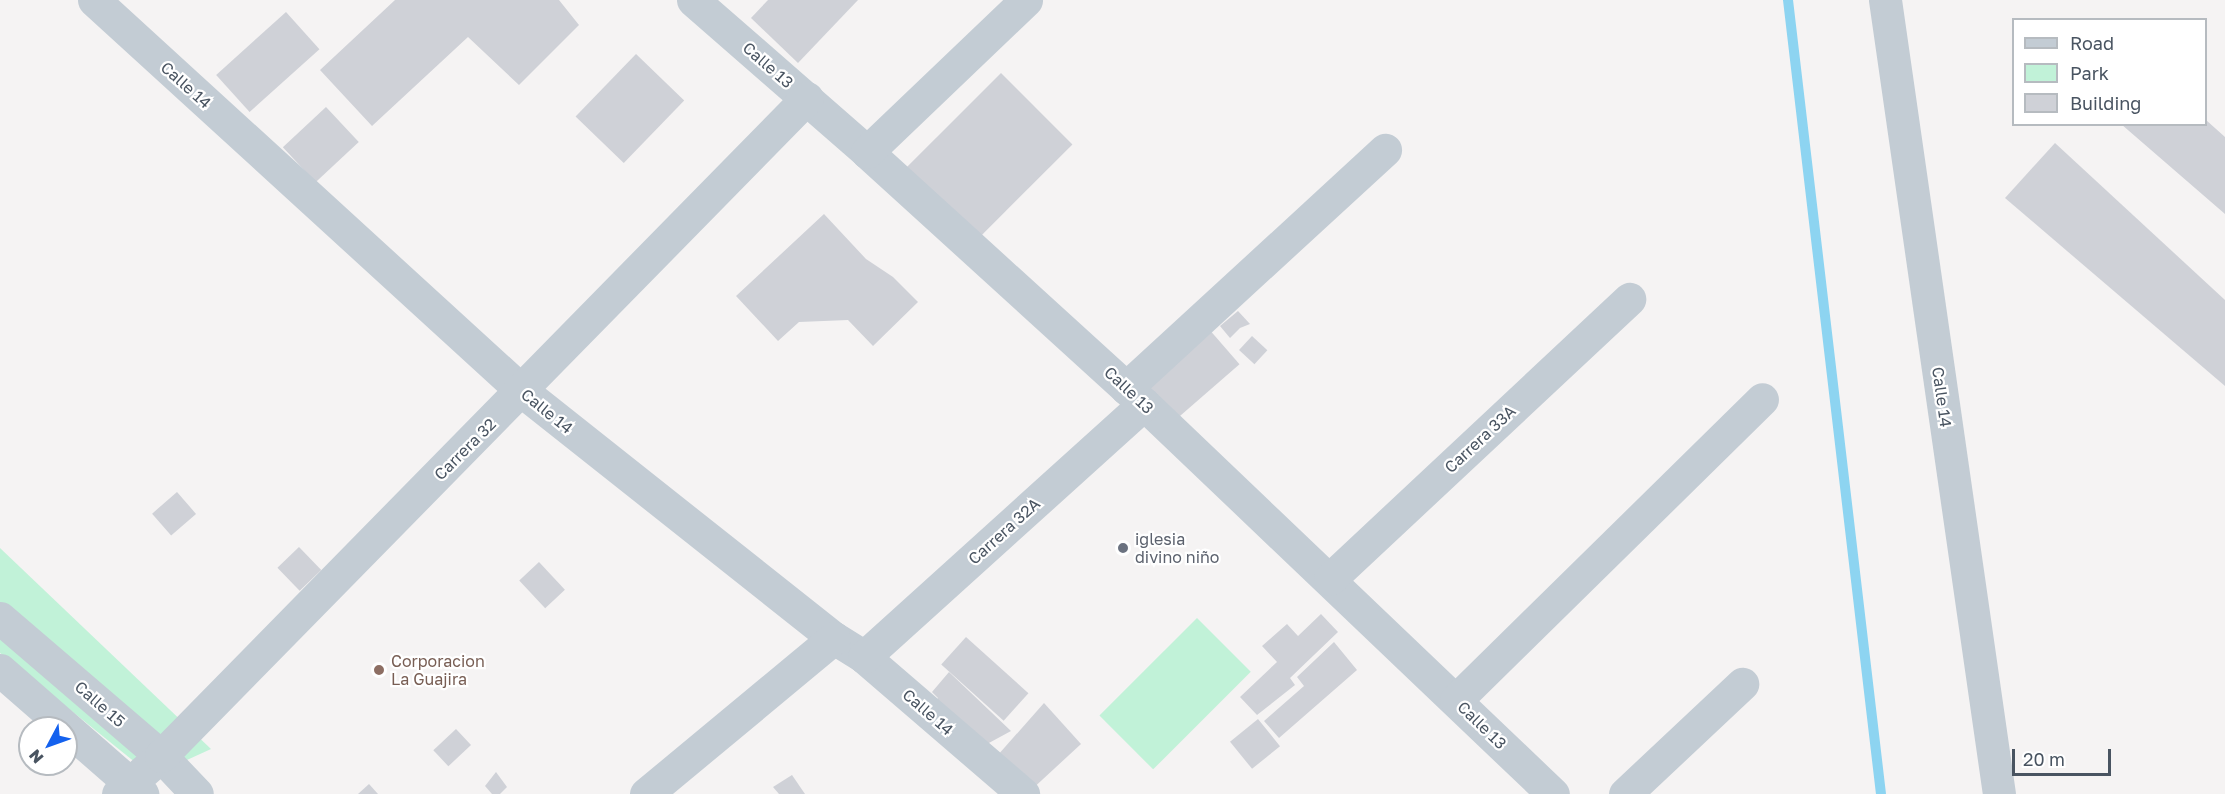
<!DOCTYPE html>
<meta charset="utf-8">
<style>
body{margin:0}
#map{position:relative;width:2225px;height:794px;overflow:hidden;background:#f5f3f3;font-family:"Golos Text",sans-serif}
div>[style]{position:absolute}
.green>*{inset:0;background:#c1f2d8;transform-origin:0 0}
.stream>*{height:10px;margin:-5px;padding:0 5px;transform-origin:5px;border-radius:5px;background:#8dd4f1}
.building>*{inset:0;background:#cfd1d7;transform-origin:0 0}
.minor>*{height:33px;margin:-16.5px;padding:0 16.5px;transform-origin:16.5px;border-radius:16.5px;background:#c3ccd4}
.dots>*{width:16px;height:16px;translate:-50% -50%;box-sizing:border-box;border:3px solid #fff;border-radius:50%}
span{translate:-50% -50%;white-space:nowrap;text-align:center;line-height:1.15;-webkit-text-stroke:4.5px #fff;paint-order:stroke}
.street-label{font-size:16px;color:#495461}
.worship-label{font-size:16px;color:#5b616d}
.left{translate:0 -50%;text-align:left}
.education-label{font-size:16px;color:#785e54}
.legend{position:absolute;left:2012px;top:18px;width:195px;height:108px;box-sizing:border-box;background:#fff;border:2px solid #b6bbc0;margin:0;padding:8px 10px;list-style:none;font-size:18px;color:#495461}
.legend li{display:flex;align-items:center;gap:12px;height:30px}
.legend b{width:30px;border:2px solid #b6bbc0}
.north{position:absolute;left:18px;top:716px;width:60px;height:60px;box-sizing:border-box;background:#fff;border:2px solid #b6bbc0;border-radius:50%;rotate:229deg;font-size:16px;font-weight:700;line-height:24px;text-align:center;color:#495461}
.north::after{content:'';display:block;margin:auto;width:21px;height:27px;background:#1461ee;clip-path:polygon(50% 0,100% 100%,50% 72%,0 100%)}
.scale{position:absolute;left:2012px;top:749px;width:99px;height:27px;box-sizing:border-box;border:3px solid #495461;border-top:0;padding-left:8px;font-size:18px;line-height:21px;white-space:nowrap;color:#495461;-webkit-text-stroke:4px #fff;paint-order:stroke}
</style>
<div id="map">
<div class="green">
<div style="clip-path:polygon(0 548px,211px 749px,152px 776px,0 653px)"></div>
<div style="left:1197px;top:618px;width:76px;height:138px;rotate:45deg"></div>
</div>
<div class="stream">
<div style="left:1788px;top:0;width:799px;rotate:83.32deg"></div>
</div>
<div class="building">
<div style="clip-path:polygon(395px 0,559px 0,579px 25px,519px 85px,468px 37px,372px 126px,320px 70px)"></div>
<div style="clip-path:polygon(768px 0,858px 0,798px 63px,751px 18px)"></div>
<div style="left:286px;top:12px;width:50px;height:94px;rotate:48deg"></div>
<div style="left:636px;top:54px;width:67px;height:87px;rotate:44deg"></div>
<div style="left:1001px;top:73px;width:101px;height:133px;rotate:45deg"></div>
<div style="left:326px;top:107px;width:48px;height:59px;rotate:47deg"></div>
<div style="clip-path:polygon(2206px 120px,2225px 137px,2225px 214px,2121px 124px,2206px 124px)"></div>
<div style="clip-path:polygon(2055px 143px,2225px 300px,2225px 386px,2005px 198px)"></div>
<div style="clip-path:polygon(824px 214px,866px 259px,893px 277px,918px 302px,873px 346px,848px 320px,799px 322px,778px 341px,736px 296px)"></div>
<div style="clip-path:polygon(1238px 311px,1250px 324px,1240px 328px,1230px 338px,1220px 326px)"></div>
<div style="left:1208px;top:328px;width:48px;height:85px;rotate:49deg"></div>
<div style="left:1252px;top:336px;width:21px;height:19px;rotate:43deg"></div>
<div style="left:177px;top:492px;width:29px;height:33px;rotate:49deg"></div>
<div style="left:299px;top:547px;width:32px;height:30px;rotate:46deg"></div>
<div style="left:539px;top:562px;width:38px;height:27px;rotate:47deg"></div>
<div style="clip-path:polygon(1321px 614px,1338px 632px,1290px 678px,1295px 685px,1257px 715px,1240px 697px,1277px 662px,1262px 646px,1287px 624px,1298px 636px)"></div>
<div style="left:966px;top:637px;width:84px;height:37px;rotate:42deg"></div>
<div style="clip-path:polygon(1334px 642px,1357px 670px,1279px 738px,1264px 721px,1304px 686px,1297px 677px)"></div>
<div style="clip-path:polygon(949px 672px,1011px 731px,976px 750px,929px 710px,938px 698px,932px 692px)"></div>
<div style="clip-path:polygon(1044px 703px,1081px 744px,1029px 792px,990px 764px)"></div>
<div style="left:1258px;top:719px;width:35px;height:36px;rotate:51deg"></div>
<div style="left:456px;top:729px;width:22px;height:31px;rotate:47deg"></div>
<div style="clip-path:polygon(496px 772px,507px 787px,500px 794px,492px 794px,485px 786px)"></div>
<div style="clip-path:polygon(792px 775px,805px 794px,779px 794px,773px 787px)"></div>
<div style="clip-path:polygon(369px 784px,378px 794px,358px 794px)"></div>
</div>
<div class="minor">
<div style="left:94px;top:0;width:580px;rotate:42.41deg"></div>
<div style="left:522px;top:391px;width:398px;rotate:38.4deg"></div>
<div style="left:834px;top:638px;width:36px;rotate:32deg"></div>
<div style="left:864px;top:657px;width:210px;rotate:40.7deg"></div>
<div style="left:693px;top:0;width:231px;rotate:41.1deg"></div>
<div style="left:867px;top:152px;width:374px;rotate:42.3deg"></div>
<div style="left:1144px;top:404px;width:565px;rotate:43.64deg"></div>
<div style="left:1885px;top:0;width:802px;rotate:81.83deg"></div>
<div style="left:867px;top:152px;width:220px;rotate:-43.7deg"></div>
<div style="left:1126px;top:388px;width:352px;rotate:-42.6deg"></div>
<div style="left:1330px;top:579px;width:410px;rotate:-43.1deg"></div>
<div style="left:0;top:618px;width:212px;rotate:40.6deg"></div>
<div style="left:161px;top:756px;width:52px;rotate:46.5deg"></div>
<div style="left:864px;top:657px;width:377px;rotate:-42.1deg"></div>
<div style="left:0;top:670px;width:189px;rotate:41.1deg"></div>
<div style="left:1456px;top:700px;width:429px;rotate:-44.5deg"></div>
<div style="left:118px;top:794px;width:57px;rotate:-41.5deg"></div>
<div style="left:161px;top:756px;width:922px;rotate:-45.53deg"></div>
<div style="left:646px;top:794px;width:244px;rotate:-39.7deg"></div>
<div style="left:1625px;top:794px;width:161px;rotate:-43.2deg"></div>
</div>
<div class="dots">
<div style="left:1123px;top:548px;background:#6b7280"></div>
<div style="left:379px;top:670px;background:#8d6e63"></div>
</div>
<div class="street-label">
<span style="left:768px;top:65px;rotate:41deg">Calle 13</span>
<span style="left:186px;top:85px;rotate:42deg">Calle 14</span>
<span style="left:1129px;top:390px;rotate:43deg">Calle 13</span>
<span style="left:1942px;top:397px;rotate:82deg">Calle 14</span>
<span style="left:547px;top:411px;rotate:39deg">Calle 14</span>
<span style="left:1480px;top:439px;rotate:-43deg">Carrera 33A</span>
<span style="left:465px;top:449px;rotate:-45deg">Carrera 32</span>
<span style="left:1004px;top:531px;rotate:-42deg">Carrera 32A</span>
<span style="left:100px;top:704px;rotate:41deg">Calle 15</span>
<span style="left:928px;top:712px;rotate:41deg">Calle 14</span>
<span style="left:1482px;top:725px;rotate:44deg">Calle 13</span>
</div>
<div class="worship-label">
<span class="left" style="left:1135px;top:548px">iglesia<br>divino niño</span>
</div>
<div class="education-label">
<span class="left" style="left:391px;top:670px">Corporacion<br>La Guajira</span>
</div>
<ul class="legend">
<li><b style="height:8px;background:#c3ccd4"></b>Road</li>
<li><b style="height:16px;background:#c1f2d8"></b>Park</li>
<li><b style="height:16px;background:#cfd1d7"></b>Building</li>
</ul>
<div class="north">N</div>
<div class="scale">20 m</div>
</div>
